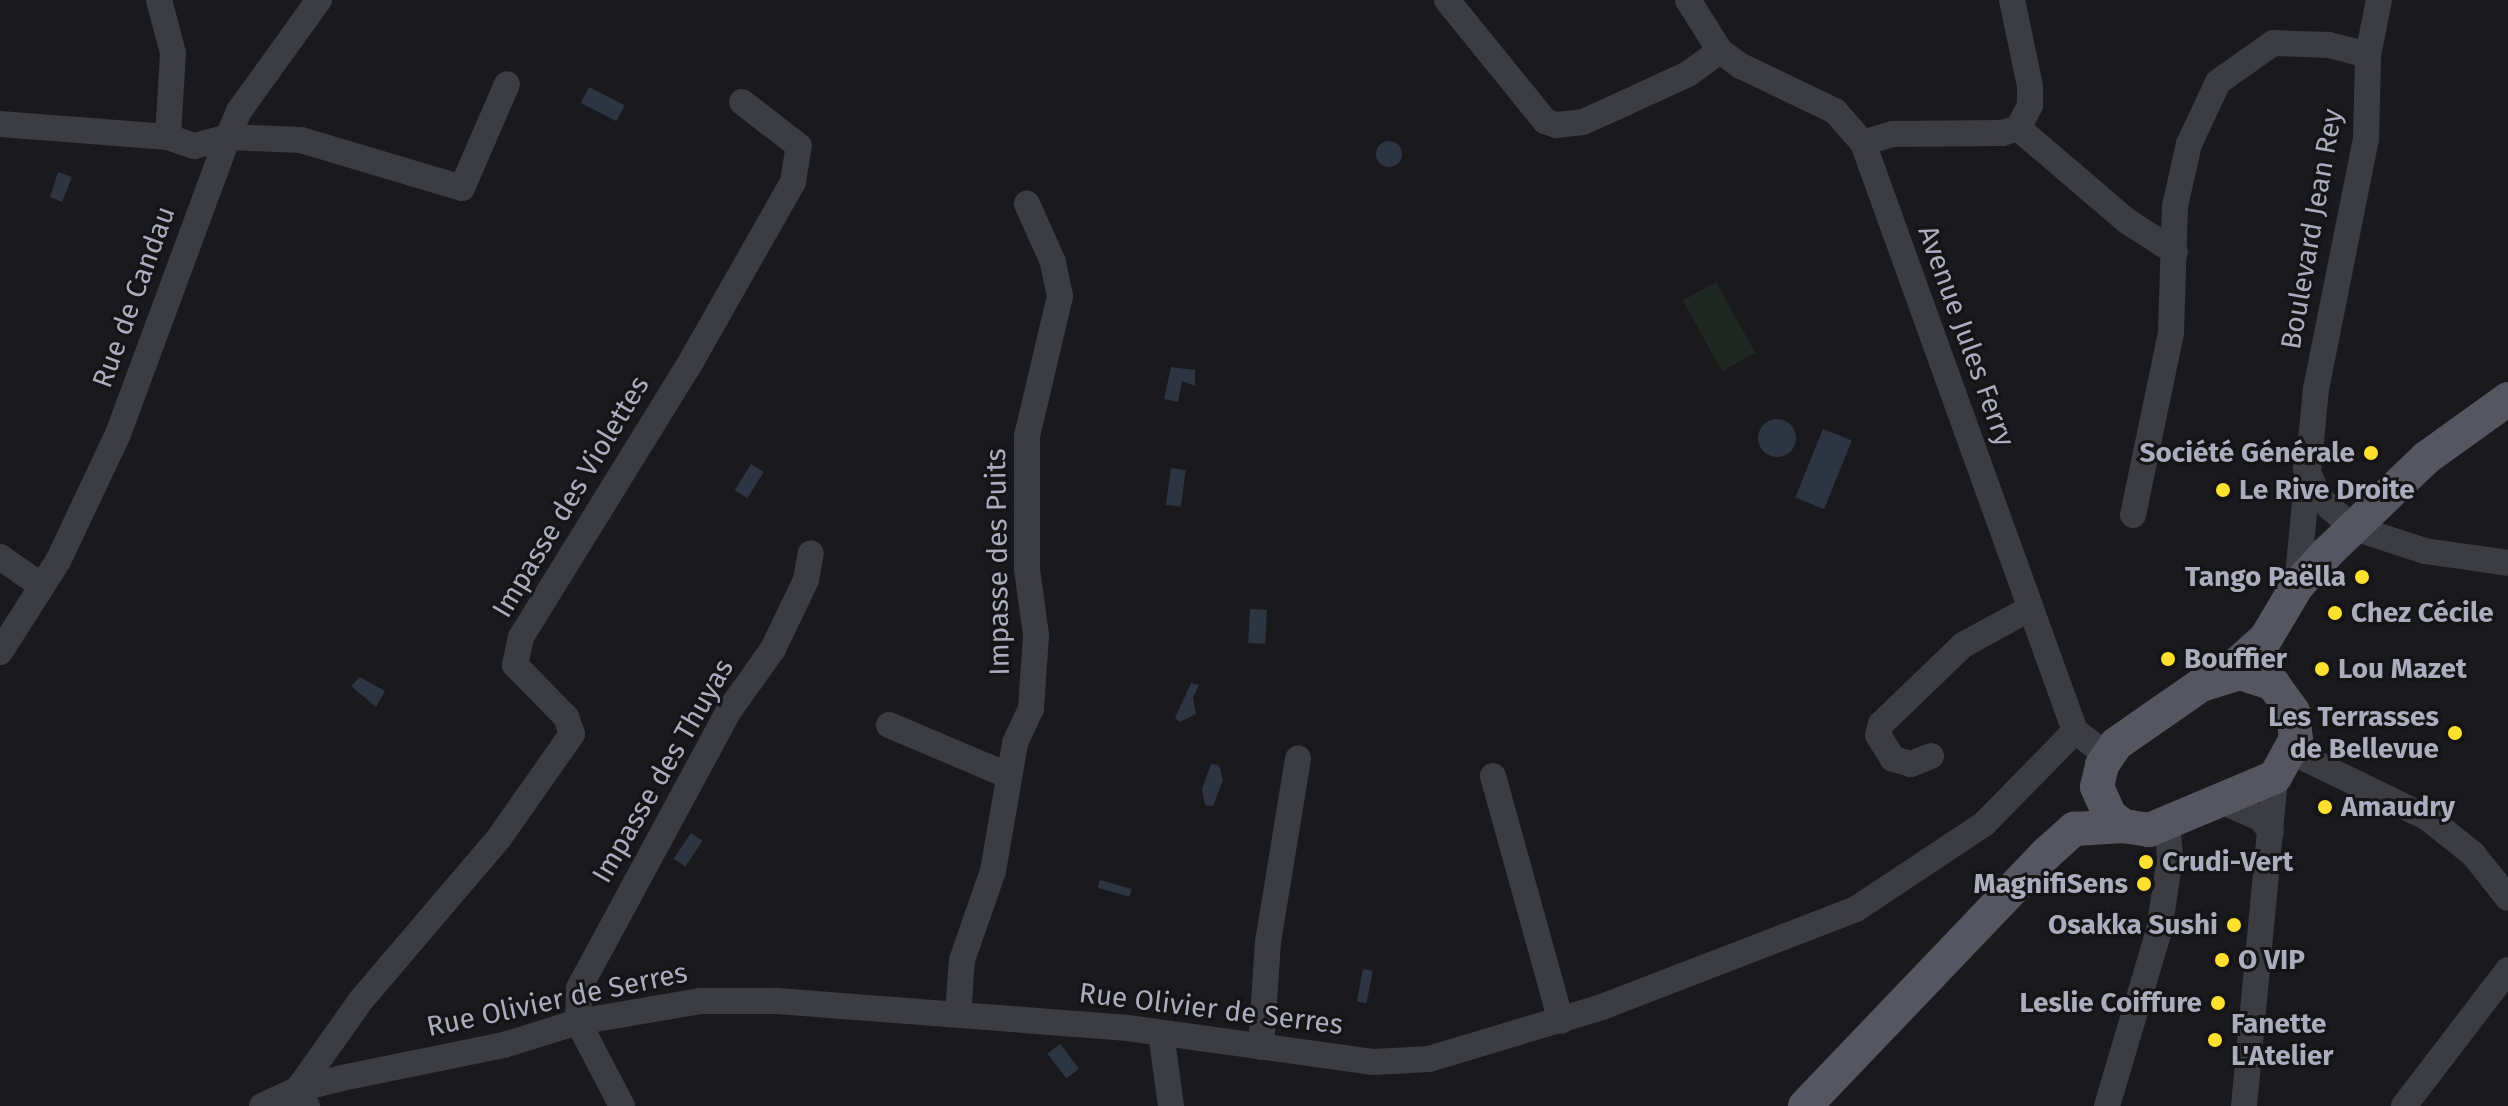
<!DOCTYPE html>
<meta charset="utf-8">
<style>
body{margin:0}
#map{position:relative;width:2508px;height:1106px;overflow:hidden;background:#1a191c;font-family:"Fira Sans",sans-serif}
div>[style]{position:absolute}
.green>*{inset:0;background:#1f2822;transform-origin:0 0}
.water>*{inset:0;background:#2e3542;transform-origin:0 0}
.round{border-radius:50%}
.minor>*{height:26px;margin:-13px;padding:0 13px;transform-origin:13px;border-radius:13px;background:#3c3c43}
.major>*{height:34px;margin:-17px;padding:0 17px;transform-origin:17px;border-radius:17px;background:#565661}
.dots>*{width:22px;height:22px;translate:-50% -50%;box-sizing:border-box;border:4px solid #151417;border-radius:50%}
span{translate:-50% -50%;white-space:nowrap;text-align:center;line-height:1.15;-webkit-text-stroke:6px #151417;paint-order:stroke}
.street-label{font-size:28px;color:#abadbd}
.poi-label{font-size:28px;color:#abadbd;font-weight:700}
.right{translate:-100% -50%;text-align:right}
.left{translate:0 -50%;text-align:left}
</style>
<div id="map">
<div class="green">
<div style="left:1716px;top:282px;width:81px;height:38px;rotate:61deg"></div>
</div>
<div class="water">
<div style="left:589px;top:87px;width:40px;height:18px;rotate:27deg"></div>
<div class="round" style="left:1376px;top:141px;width:26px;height:26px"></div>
<div style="clip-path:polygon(58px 172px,72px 177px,62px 202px,50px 197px)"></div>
<div style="clip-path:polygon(1171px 367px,1195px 370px,1195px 386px,1182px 381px,1178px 402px,1164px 399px)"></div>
<div class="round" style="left:1758px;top:419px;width:38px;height:38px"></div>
<div style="left:1823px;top:429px;width:31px;height:74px;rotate:22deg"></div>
<div style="left:751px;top:464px;width:15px;height:31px;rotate:32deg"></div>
<div style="left:1171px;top:468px;width:15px;height:37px;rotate:8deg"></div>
<div style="left:1250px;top:609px;width:17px;height:34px;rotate:3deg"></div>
<div style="clip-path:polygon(360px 677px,385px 691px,376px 707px,351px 686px)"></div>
<div style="clip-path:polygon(1191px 683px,1199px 685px,1193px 697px,1196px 714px,1180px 722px,1175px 718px)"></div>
<div style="clip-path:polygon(1211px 764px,1219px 765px,1223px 780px,1213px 806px,1205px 805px,1202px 789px)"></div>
<div style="left:691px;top:833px;width:14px;height:31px;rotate:34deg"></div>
<div style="left:1100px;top:880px;width:33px;height:8px;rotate:16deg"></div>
<div style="left:1363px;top:969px;width:10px;height:33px;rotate:11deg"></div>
<div style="left:1060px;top:1044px;width:31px;height:16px;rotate:52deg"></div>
</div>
<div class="minor">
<div style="left:319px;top:0;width:137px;rotate:125.8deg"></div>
<div style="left:239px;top:111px;width:28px;rotate:113deg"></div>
<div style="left:228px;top:137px;width:73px;rotate:2.4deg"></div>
<div style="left:301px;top:140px;width:168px;rotate:16.6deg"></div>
<div style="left:462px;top:188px;width:113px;rotate:-66.6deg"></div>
<div style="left:1447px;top:0;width:156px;rotate:51deg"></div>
<div style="left:1545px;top:121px;width:12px;rotate:20deg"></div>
<div style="left:1556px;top:125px;width:27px;rotate:-6deg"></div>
<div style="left:1583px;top:122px;width:46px;rotate:-24.3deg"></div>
<div style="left:1625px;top:103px;width:69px;rotate:-24.7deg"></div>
<div style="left:1688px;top:74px;width:39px;rotate:-36deg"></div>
<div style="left:1688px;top:0;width:60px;rotate:57.9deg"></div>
<div style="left:1720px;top:51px;width:26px;rotate:36deg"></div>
<div style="left:1741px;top:66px;width:104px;rotate:25.6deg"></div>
<div style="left:1835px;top:111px;width:43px;rotate:48.8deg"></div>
<div style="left:1863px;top:143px;width:625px;rotate:70.17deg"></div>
<div style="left:2075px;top:731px;width:40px;rotate:37deg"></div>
<div style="left:0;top:124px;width:169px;rotate:4.4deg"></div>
<div style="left:2018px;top:128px;width:143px;rotate:40.5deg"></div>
<div style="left:2127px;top:221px;width:57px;rotate:32.9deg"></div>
<div style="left:1863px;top:143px;width:31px;rotate:-17deg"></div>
<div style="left:1893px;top:134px;width:109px;rotate:-0.5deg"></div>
<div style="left:2002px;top:133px;width:17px;rotate:-17deg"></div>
<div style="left:2018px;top:128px;width:26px;rotate:-62deg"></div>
<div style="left:2030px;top:105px;width:19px;rotate:-90deg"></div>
<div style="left:2030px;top:86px;width:88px;rotate:-101.8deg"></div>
<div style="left:2306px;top:468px;width:34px;rotate:66deg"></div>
<div style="left:2320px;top:499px;width:45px;rotate:40.5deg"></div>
<div style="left:2354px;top:528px;width:75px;rotate:17.9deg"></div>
<div style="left:2425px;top:551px;width:84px;rotate:8.2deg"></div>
<div style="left:2133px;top:515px;width:186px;rotate:-78.2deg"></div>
<div style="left:2171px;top:333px;width:127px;rotate:-88.2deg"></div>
<div style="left:2175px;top:206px;width:64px;rotate:-77.3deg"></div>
<div style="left:2189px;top:144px;width:68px;rotate:-64.9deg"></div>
<div style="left:2218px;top:82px;width:67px;rotate:-35.3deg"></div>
<div style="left:2273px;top:43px;width:56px;rotate:2deg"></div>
<div style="left:2329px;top:45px;width:40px;rotate:14.4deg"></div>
<div style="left:0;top:557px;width:47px;rotate:34.7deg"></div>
<div style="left:2297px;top:586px;width:198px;rotate:-84.5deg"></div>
<div style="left:2316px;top:389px;width:255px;rotate:-78.7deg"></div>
<div style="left:2366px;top:139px;width:84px;rotate:-88.6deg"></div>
<div style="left:2368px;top:55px;width:56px;rotate:-78.7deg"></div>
<div style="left:0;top:652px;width:108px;rotate:-57.5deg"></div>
<div style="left:58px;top:561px;width:140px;rotate:-64.7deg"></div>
<div style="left:118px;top:434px;width:317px;rotate:-69.7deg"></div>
<div style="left:228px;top:137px;width:35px;rotate:165deg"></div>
<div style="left:194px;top:146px;width:28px;rotate:-161deg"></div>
<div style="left:168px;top:137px;width:84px;rotate:-86.6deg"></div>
<div style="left:173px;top:53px;width:55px;rotate:-104.8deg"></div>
<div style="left:889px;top:725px;width:130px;rotate:23deg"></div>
<div style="left:2292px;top:752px;width:151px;rotate:25.9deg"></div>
<div style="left:2428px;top:818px;width:58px;rotate:38.7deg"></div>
<div style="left:2473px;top:854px;width:56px;rotate:51.5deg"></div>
<div style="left:1931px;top:756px;width:22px;rotate:158deg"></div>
<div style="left:1911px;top:764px;width:19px;rotate:-164deg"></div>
<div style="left:1893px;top:759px;width:28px;rotate:-122deg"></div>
<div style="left:1878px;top:735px;width:11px;rotate:-75deg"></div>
<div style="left:1881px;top:724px;width:114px;rotate:-43.9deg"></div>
<div style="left:1963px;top:645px;width:75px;rotate:-28.6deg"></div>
<div style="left:1493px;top:776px;width:254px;rotate:74.5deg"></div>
<div style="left:2221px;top:801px;width:43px;rotate:23.6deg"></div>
<div style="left:2260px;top:818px;width:17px;rotate:50deg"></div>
<div style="left:958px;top:1014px;width:54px;rotate:-85.8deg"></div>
<div style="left:962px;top:960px;width:94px;rotate:-70.8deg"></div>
<div style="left:993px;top:871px;width:130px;rotate:-80.2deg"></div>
<div style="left:1015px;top:743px;width:38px;rotate:-65deg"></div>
<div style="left:1031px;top:709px;width:74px;rotate:-86.1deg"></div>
<div style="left:1036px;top:635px;width:67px;rotate:-97.8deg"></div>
<div style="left:1027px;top:569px;width:133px;rotate:-90deg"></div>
<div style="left:1027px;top:436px;width:144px;rotate:-76.7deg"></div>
<div style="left:1060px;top:296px;width:35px;rotate:-102deg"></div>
<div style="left:1053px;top:262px;width:64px;rotate:-114.1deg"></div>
<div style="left:1161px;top:1033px;width:74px;rotate:82.2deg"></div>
<div style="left:1261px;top:1047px;width:105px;rotate:-86.2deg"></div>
<div style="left:1268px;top:942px;width:186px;rotate:-80.7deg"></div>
<div style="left:262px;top:1106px;width:40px;rotate:-25deg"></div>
<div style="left:298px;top:1089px;width:45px;rotate:-14deg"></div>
<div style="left:342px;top:1078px;width:165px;rotate:-11.5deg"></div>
<div style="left:504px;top:1045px;width:77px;rotate:-17.3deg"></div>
<div style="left:578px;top:1022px;width:125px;rotate:-9.7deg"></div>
<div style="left:701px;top:1001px;width:76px"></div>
<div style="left:777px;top:1001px;width:352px;rotate:4.4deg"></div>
<div style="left:1128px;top:1028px;width:248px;rotate:7.9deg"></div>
<div style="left:1374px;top:1062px;width:55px;rotate:-3.1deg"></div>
<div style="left:1429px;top:1059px;width:181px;rotate:-16.7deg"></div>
<div style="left:1602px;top:1007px;width:272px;rotate:-21.1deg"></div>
<div style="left:1856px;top:909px;width:154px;rotate:-33.6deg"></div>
<div style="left:1984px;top:824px;width:130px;rotate:-45.6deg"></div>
<div style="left:307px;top:1106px;width:19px;rotate:-118deg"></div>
<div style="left:298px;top:1089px;width:110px;rotate:-54.6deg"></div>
<div style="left:362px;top:999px;width:211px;rotate:-49.6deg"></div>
<div style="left:499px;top:838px;width:127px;rotate:-54.9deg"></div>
<div style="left:572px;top:734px;width:18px;rotate:-109deg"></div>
<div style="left:566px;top:717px;width:73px;rotate:-134.4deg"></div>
<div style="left:515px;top:665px;width:29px;rotate:-78deg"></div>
<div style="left:521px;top:637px;width:328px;rotate:-58.3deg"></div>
<div style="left:693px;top:358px;width:202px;rotate:-60.4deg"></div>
<div style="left:793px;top:182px;width:36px;rotate:-81deg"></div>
<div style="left:799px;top:146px;width:72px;rotate:-142.3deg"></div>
<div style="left:622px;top:1106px;width:95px;rotate:-117.6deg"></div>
<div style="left:578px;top:1022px;width:34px;rotate:-88deg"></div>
<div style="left:579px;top:988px;width:314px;rotate:-61.6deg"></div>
<div style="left:728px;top:712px;width:77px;rotate:-54.5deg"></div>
<div style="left:773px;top:649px;width:76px;rotate:-64.4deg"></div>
<div style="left:806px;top:580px;width:27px;rotate:-80deg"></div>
<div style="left:2107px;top:1106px;width:183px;rotate:-73.5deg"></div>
<div style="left:2159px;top:931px;width:75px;rotate:-81.5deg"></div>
<div style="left:2170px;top:857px;width:32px;rotate:-95deg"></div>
<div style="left:2244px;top:1106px;width:330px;rotate:-84.6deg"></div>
<div style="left:2404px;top:1106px;width:171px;rotate:-52.6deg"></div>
</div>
<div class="major">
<div style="left:2240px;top:673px;width:35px;rotate:18deg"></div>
<div style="left:2273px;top:684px;width:34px;rotate:54deg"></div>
<div style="left:2293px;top:712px;width:27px;rotate:84deg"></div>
<div style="left:2296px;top:739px;width:43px;rotate:118.9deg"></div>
<div style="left:2275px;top:777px;width:137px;rotate:157.2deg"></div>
<div style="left:2149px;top:830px;width:25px;rotate:-171deg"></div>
<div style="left:2124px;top:826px;width:17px;rotate:-144deg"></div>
<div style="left:2110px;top:816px;width:32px;rotate:-114deg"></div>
<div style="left:2097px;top:787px;width:23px;rotate:-77deg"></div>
<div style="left:2102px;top:765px;width:25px;rotate:-56deg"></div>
<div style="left:2116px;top:744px;width:103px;rotate:-34.8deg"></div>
<div style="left:2201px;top:685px;width:41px;rotate:-17.1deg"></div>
<div style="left:2226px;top:674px;width:54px;rotate:-42deg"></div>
<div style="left:2266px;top:638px;width:61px;rotate:-59.2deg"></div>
<div style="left:2297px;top:586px;width:45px;rotate:-47.7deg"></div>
<div style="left:2327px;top:553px;width:137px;rotate:-43.8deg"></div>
<div style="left:2426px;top:458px;width:101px;rotate:-35.7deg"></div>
<div style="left:1805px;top:1106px;width:349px;rotate:-46.3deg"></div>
<div style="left:2046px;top:854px;width:38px;rotate:-42deg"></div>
<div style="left:2074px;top:829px;width:50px;rotate:-3.4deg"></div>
</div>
<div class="dots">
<div style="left:2371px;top:453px;background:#ffe02e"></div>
<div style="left:2223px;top:490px;background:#ffe02e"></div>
<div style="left:2362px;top:577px;background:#ffe02e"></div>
<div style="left:2335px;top:613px;background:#ffe02e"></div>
<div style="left:2168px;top:659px;background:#ffe02e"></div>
<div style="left:2322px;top:669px;background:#ffe02e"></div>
<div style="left:2455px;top:733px;background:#ffe02e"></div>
<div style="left:2325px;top:807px;background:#ffe02e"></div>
<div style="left:2146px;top:862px;background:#ffe02e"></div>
<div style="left:2144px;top:884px;background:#ffe02e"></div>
<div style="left:2234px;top:925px;background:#ffe02e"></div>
<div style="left:2222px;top:960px;background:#ffe02e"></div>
<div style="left:2218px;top:1003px;background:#ffe02e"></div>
<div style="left:2215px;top:1040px;background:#ffe02e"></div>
</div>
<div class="street-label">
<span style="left:2312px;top:229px;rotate:-80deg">Boulevard Jean Rey</span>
<span style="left:134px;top:297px;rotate:-70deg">Rue de Candau</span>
<span style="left:1966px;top:336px;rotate:70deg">Avenue Jules Ferry</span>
<span style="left:571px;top:497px;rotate:-59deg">Impasse des Violettes</span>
<span style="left:998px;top:562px;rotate:-91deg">Impasse des Puits</span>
<span style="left:663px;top:771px;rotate:-60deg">Impasse des Thuyas</span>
<span style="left:557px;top:1000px;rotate:-12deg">Rue Olivier de Serres</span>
<span style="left:1211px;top:1009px;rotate:7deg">Rue Olivier de Serres</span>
</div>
<div class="poi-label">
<span class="right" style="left:2355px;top:453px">Société Générale</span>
<span class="left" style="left:2239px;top:490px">Le Rive Droite</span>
<span class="right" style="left:2346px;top:577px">Tango Paëlla</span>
<span class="left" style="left:2351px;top:613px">Chez Cécile</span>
<span class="left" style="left:2184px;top:659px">Bouffier</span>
<span class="left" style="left:2338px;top:669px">Lou Mazet</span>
<span class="right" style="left:2439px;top:733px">Les Terrasses<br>de Bellevue</span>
<span class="left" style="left:2341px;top:807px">Amaudry</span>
<span class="left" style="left:2162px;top:862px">Crudi-Vert</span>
<span class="right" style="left:2128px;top:884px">MagnifiSens</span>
<span class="right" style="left:2218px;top:925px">Osakka Sushi</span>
<span class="left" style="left:2238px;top:960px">O VIP</span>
<span class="right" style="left:2202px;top:1003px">Leslie Coiffure</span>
<span class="left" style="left:2231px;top:1040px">Fanette<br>L'Atelier</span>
</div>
</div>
